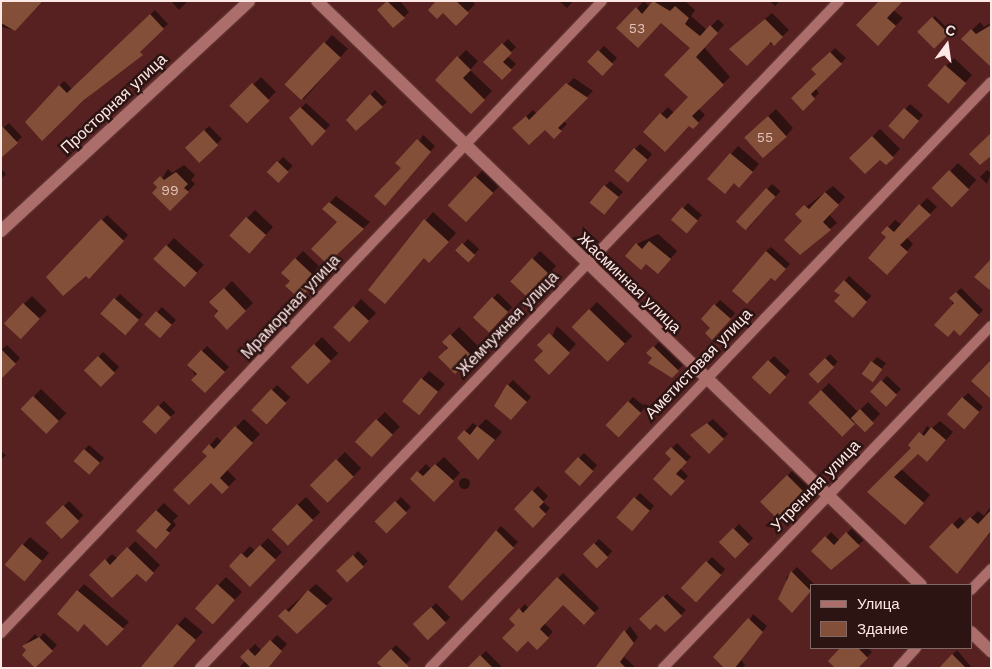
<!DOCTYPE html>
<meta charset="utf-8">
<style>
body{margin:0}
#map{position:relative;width:992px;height:669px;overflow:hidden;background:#562120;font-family:"Work Sans",sans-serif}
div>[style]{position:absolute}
.shadow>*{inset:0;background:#0007;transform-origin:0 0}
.round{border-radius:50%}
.building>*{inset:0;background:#844f38;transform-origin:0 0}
.roads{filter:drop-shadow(0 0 1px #683c3d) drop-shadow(0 0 1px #683c3d)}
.minor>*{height:10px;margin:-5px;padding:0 5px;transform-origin:5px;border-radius:5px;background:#ac6e6a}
.tertiary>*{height:12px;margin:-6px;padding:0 6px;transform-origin:6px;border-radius:6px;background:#ac6e6a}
span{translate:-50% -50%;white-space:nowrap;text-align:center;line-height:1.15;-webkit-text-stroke:5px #2c1413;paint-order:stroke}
.number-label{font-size:14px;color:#e0c2ba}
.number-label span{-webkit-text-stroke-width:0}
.street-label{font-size:16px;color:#fee8e6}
.frame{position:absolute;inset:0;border:2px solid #fee8e6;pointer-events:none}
.legend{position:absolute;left:810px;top:584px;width:162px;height:65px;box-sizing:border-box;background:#2c1413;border:1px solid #806967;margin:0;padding:6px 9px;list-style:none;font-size:15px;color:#fee8e6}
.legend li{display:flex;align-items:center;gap:10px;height:25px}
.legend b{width:25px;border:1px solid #806967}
.north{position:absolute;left:922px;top:20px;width:50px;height:50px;-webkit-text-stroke:4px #2c1413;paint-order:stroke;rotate:14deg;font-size:14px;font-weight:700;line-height:20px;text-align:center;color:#fee8e6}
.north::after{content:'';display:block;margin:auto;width:18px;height:22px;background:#fee8e6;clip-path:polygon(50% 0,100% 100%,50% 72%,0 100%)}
</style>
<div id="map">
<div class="shadow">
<div style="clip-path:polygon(1px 1px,44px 1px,15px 30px,1px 27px)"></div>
<div style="clip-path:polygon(171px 1px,188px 1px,179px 10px)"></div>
<div style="clip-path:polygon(388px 1px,400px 1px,409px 12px,404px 17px,383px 5px)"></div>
<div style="clip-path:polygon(438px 1px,472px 1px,475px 4px,456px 24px)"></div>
<div style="clip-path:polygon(559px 1px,573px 1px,567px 8px)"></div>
<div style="clip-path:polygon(644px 1px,650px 7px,655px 1px,685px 1px,695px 10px,691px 16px,707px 30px,718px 19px,724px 25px,704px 47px,730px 77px,698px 108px,705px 115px,693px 128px,689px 124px,644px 132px,668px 107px,674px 113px,690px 97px,691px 48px,661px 22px,618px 28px)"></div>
<div style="clip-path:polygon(770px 1px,780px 1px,775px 6px)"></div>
<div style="clip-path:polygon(882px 1px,903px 18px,878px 44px)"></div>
<div style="clip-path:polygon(155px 10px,168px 24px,42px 139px,59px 86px,64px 81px,72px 89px)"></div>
<div style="clip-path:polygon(772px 13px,789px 30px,774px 44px,738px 42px)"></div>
<div style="left:935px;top:16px;width:21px;height:22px;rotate:45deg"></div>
<div style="clip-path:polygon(980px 22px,984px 27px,991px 23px,991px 59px,963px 39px)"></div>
<div style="left:332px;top:35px;width:21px;height:67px;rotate:41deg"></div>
<div style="clip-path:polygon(508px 39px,516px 47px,507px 56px,516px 64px,502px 78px,485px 62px)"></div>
<div style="clip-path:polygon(604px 46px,617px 58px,607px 69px,599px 51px)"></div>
<div style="clip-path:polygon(835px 48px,846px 58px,815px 88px,819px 93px,803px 109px,817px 74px,813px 70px)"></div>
<div style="clip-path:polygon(466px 50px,478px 61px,470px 70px,492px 91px,471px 113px,437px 80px)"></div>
<div style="clip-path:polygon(954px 58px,972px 75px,955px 94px,946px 66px)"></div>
<div style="left:261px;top:77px;width:21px;height:42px;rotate:45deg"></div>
<div style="clip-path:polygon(574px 78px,593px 91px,563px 121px,567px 124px,554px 137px,545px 128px,514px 128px,533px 110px,537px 114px)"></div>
<div style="clip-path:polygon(375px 90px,387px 102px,356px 129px,347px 120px)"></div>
<div style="clip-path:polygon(306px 103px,330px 125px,312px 145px,291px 118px)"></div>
<div style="clip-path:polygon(910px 104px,923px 115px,908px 133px,890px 126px)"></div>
<div style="clip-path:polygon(776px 109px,793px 128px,786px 136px,754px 130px)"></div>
<div style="clip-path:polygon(9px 123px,22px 137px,3px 154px,1px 129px)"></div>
<div style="left:209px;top:126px;width:18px;height:31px;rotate:45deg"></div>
<div style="clip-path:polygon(880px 129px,900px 149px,886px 164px,880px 158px,851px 158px)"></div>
<div style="clip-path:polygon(423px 135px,435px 146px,390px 200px,403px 168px)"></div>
<div style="clip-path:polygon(640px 144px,652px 154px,634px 176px,635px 149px)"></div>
<div style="clip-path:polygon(738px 146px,759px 164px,747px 178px,734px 182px,709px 179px)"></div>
<div style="left:283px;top:157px;width:13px;height:21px;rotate:42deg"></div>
<div style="left:958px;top:163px;width:25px;height:35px;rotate:43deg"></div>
<div style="clip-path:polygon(184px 165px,195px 175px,191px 180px,195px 184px,170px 210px,153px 193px,168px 169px,172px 173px)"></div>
<div style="clip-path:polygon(1px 169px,6px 174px,1px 179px)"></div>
<div style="left:483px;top:170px;width:23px;height:49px;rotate:45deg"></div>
<div style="clip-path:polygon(987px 170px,991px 173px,987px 184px,980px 177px)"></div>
<div style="clip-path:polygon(610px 181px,623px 192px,608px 208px,591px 202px)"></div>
<div style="left:772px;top:184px;width:11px;height:50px;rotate:41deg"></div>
<div style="clip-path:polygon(833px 186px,845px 197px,829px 214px,837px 223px,800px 254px,804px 221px,797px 214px)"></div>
<div style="clip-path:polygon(336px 196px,370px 222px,327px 263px,338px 222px,324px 209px)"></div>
<div style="clip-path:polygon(927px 198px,937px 207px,906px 237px,913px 244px,894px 267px,888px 237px,883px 233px,895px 220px,902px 225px)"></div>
<div style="clip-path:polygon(688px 203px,702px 215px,691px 227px,673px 220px)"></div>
<div style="clip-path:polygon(255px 210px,273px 227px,257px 244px,231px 235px)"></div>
<div style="clip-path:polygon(433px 212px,456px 233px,437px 254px,425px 257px,392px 295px,369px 290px)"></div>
<div style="clip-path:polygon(107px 215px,128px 235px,94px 272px,48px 277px)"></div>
<div style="clip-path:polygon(658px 234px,677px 251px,666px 264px,646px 262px,637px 244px)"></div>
<div style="left:174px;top:238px;width:40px;height:28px;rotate:42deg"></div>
<div style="left:468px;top:239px;width:15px;height:16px;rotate:42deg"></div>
<div style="clip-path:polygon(771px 247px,790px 264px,775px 280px,766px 251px)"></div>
<div style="clip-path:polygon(303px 251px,319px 266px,314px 272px,319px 277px,307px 289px,291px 281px,295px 259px)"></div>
<div style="left:540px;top:251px;width:22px;height:41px;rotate:43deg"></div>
<div style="left:849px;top:276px;width:30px;height:20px;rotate:42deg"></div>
<div style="clip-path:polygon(232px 281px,253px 303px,227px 328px,211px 302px)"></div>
<div style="clip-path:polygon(961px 288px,983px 310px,960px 334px,951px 298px)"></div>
<div style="left:498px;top:293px;width:20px;height:34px;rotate:45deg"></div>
<div style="left:120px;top:294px;width:31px;height:28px;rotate:42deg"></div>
<div style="left:32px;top:296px;width:21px;height:37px;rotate:45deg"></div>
<div style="clip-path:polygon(361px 299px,376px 313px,357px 333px,354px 307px)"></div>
<div style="left:720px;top:300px;width:20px;height:25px;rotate:41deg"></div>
<div style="left:597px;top:302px;width:49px;height:35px;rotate:44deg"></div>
<div style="left:162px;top:307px;width:19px;height:24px;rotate:43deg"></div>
<div style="clip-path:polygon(557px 326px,576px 344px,557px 365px,545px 351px)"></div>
<div style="clip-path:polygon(459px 327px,480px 348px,455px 373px,444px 342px)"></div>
<div style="left:322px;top:337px;width:23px;height:42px;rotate:45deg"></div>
<div style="clip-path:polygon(659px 342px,683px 365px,672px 376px,650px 362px,653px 358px,648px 353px)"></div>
<div style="clip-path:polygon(7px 345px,20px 358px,1px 378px,1px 350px)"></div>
<div style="clip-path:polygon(207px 346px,229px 367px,205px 391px,189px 365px)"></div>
<div style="left:103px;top:352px;width:22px;height:25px;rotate:43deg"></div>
<div style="left:830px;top:354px;width:11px;height:28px;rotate:45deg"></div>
<div style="left:774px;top:356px;width:22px;height:30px;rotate:43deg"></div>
<div style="clip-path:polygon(877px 357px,886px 363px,877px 375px,863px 373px)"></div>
<div style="clip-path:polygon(429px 371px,445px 384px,426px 406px,403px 401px)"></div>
<div style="left:887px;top:376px;width:19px;height:23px;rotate:43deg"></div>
<div style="clip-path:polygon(513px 380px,531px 397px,516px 414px,508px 385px)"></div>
<div style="clip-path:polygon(829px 383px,858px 412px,868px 402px,880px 414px,864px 430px,855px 421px,842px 434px,810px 402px)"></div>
<div style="left:277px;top:385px;width:18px;height:35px;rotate:43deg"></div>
<div style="left:41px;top:389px;width:35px;height:28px;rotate:44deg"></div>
<div style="clip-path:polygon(968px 393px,983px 407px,969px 423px,963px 398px)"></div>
<div style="clip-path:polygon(633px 397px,645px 407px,624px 432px,607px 425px)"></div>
<div style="left:164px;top:401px;width:16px;height:29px;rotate:45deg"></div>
<div style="left:385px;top:412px;width:21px;height:41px;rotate:45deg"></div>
<div style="clip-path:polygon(244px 419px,260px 434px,227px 470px,236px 479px,222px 493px,211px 481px,210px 445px,217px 437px,222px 442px)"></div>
<div style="clip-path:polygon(486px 419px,502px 432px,486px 451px,459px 438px,473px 423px,478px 427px)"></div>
<div style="clip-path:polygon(713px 419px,728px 434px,709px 452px,692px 435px)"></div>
<div style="clip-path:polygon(940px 421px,953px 432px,935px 453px,918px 452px,901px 469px,930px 495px,912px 516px,868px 492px,913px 448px,927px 426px,931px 429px)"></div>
<div style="clip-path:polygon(677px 443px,691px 457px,680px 468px,688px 476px,671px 494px,673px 459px,667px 453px)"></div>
<div style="clip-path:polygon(89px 445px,104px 458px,94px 469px,84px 450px)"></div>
<div style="clip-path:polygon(1px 451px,6px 455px,1px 460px)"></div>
<div style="left:345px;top:452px;width:23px;height:48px;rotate:45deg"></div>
<div style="left:584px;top:453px;width:18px;height:25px;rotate:43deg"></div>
<div style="clip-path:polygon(444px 457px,460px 473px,434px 500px,412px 479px,426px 464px,431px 469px)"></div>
<div style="left:792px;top:471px;width:23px;height:43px;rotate:43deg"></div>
<div class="round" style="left:458.5px;top:477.5px;width:11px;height:11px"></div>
<div style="clip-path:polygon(538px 486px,548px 496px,543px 502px,550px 508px,533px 526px,515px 509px)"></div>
<div style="clip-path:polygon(640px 493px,654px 506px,637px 525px,618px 517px)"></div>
<div style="left:306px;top:497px;width:21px;height:47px;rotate:47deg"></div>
<div style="left:401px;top:497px;width:14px;height:35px;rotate:45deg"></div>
<div style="left:69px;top:501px;width:20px;height:30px;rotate:45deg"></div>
<div style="clip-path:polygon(164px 503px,178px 516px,173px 521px,176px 525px,163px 539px,156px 511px)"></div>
<div style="clip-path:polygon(991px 506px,991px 532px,957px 572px,931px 547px,960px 517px,966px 523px,978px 511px,984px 516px)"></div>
<div style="left:739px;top:524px;width:20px;height:26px;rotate:45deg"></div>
<div style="clip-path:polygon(501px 526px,518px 542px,462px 599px,480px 556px,477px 553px)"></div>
<div style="clip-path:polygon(852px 528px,864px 540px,831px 568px,813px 551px,831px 532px,840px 541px)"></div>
<div style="clip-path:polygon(30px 537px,49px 553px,32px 572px,23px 545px)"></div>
<div style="clip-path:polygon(268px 538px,282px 552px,250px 585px,231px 566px,250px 546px,255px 551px)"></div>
<div style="left:599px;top:539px;width:18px;height:21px;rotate:43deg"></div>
<div style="clip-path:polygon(135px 541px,160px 565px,146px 580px,137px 572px,91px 575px,112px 554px,118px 559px)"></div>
<div style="left:358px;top:551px;width:14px;height:28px;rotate:45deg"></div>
<div style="left:712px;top:557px;width:18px;height:43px;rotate:43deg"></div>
<div style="clip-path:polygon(797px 567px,815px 585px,792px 611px,786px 578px)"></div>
<div style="clip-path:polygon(563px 573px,599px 608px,584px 623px,563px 603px,544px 623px,553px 632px,537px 648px,511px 619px,525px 604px,529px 609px)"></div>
<div style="clip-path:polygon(226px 577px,242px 592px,220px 615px,197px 608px)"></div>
<div style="clip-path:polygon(84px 584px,129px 622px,107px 644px,85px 623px,58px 614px)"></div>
<div style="clip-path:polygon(316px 584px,333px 599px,326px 606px,280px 616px)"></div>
<div style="clip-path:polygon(667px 594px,686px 610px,665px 631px,656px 622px,641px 619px)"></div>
<div style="left:436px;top:603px;width:20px;height:31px;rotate:45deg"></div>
<div style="clip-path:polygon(753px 614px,767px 626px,741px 660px,745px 665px,742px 668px,726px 668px)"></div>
<div style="clip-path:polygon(185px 617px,203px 632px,168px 668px,140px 668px)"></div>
<div style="clip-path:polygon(630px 626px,638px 637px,624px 657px,636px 668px,597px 668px)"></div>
<div style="clip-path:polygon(44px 633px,57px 645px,36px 667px,23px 655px,28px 650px,24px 646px,35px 634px,39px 638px)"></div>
<div style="clip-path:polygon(277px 635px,287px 644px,266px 668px,239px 668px,245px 661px,242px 657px,255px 644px,262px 651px)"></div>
<div style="clip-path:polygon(396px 645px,411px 659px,402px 668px,379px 663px)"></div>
<div style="clip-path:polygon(842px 648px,868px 648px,872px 652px,857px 668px,829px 661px)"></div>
<div style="clip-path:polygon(957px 650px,972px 668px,941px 668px)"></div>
<div style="clip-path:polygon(486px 651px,503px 668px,469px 668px)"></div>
</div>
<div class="building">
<div style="clip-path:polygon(1px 1px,43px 1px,15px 31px,1px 23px)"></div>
<div style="clip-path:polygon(387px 1px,405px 18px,393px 28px,377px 10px)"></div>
<div style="clip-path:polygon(436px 1px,456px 1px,469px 13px,456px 26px,443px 13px,437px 19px,428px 10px)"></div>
<div style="clip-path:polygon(653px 1px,670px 11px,675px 6px,689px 18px,685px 24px,700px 36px,710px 25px,718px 33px,696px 57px,724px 85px,692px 116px,699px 123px,693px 129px,689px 126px,665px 152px,643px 132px,660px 113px,667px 119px,688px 97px,664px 75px,690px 48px,661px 23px,638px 48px,616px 28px,636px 7px,642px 14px)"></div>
<div style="clip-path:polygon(879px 1px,903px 1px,887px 18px,896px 26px,878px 46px,856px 25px)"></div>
<div style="clip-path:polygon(150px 14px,164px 29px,140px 52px,143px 55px,84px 100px,42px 141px,25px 122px,59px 85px,67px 93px)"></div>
<div style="left:932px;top:17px;width:24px;height:21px;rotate:45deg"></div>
<div style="clip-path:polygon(765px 19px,783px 37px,774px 46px,771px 42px,747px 66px,729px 49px)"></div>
<div style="clip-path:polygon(991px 25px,991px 67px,961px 39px,971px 29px,976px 34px)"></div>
<div style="left:324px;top:42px;width:23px;height:58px;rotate:43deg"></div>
<div style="clip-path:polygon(502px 43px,512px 53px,503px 62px,512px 70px,502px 80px,483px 62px)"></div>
<div style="left:598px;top:50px;width:21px;height:16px;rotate:43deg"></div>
<div style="clip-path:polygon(830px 52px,842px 64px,811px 94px,815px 99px,803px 111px,791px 98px,816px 74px,811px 69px)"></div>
<div style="clip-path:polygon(457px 56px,471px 70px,463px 78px,485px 100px,471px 114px,435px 80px)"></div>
<div style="left:945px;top:65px;width:28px;height:27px;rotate:41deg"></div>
<div style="left:252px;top:83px;width:25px;height:32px;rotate:45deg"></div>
<div style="clip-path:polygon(566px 83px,588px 98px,558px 128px,562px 131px,554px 139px,545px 130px,529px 145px,512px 128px,526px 116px,529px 120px)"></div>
<div style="clip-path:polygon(370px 94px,383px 107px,356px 131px,346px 120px)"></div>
<div style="clip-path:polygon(300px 107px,326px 131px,312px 146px,289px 118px)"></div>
<div style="left:904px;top:108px;width:20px;height:24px;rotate:41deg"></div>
<div style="left:768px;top:116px;width:28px;height:32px;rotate:48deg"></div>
<div style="clip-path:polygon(1px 125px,18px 143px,1px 158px)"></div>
<div style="left:204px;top:130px;width:21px;height:26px;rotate:47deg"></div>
<div style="clip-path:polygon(991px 133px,991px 156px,980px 165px,969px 154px)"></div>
<div style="clip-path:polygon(872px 136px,894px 158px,886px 165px,880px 160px,865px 174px,849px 158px)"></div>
<div style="clip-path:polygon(417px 139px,431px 152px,385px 206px,374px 196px,401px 168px,395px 163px)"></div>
<div style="left:634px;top:148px;width:18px;height:30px;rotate:41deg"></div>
<div style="clip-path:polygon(730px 153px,753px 172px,739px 188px,734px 183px,725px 194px,707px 179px)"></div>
<div style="left:277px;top:161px;width:16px;height:15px;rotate:43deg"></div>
<div style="left:949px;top:170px;width:28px;height:25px;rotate:44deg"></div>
<div style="clip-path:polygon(176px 172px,188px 184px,184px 188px,189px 192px,170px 211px,152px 193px,157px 187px,153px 183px,160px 176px,164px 180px)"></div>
<div style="left:475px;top:176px;width:25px;height:40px;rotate:43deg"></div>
<div style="left:604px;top:185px;width:19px;height:23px;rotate:39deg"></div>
<div style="left:766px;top:188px;width:13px;height:45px;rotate:42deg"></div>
<div style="clip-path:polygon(825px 192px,839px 205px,823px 222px,831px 230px,800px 255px,784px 240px,802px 221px,795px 214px,804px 205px,809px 209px)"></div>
<div style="clip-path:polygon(329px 202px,364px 229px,327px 264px,311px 249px,337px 222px,322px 209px)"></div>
<div style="clip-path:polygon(919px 204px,931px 215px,900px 245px,908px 252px,887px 275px,868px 258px,886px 237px,881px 233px,887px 226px,894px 232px)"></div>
<div style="left:682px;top:207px;width:21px;height:17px;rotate:41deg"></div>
<div style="left:246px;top:217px;width:27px;height:25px;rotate:42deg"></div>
<div style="clip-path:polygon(101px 219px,124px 241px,89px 279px,86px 276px,63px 296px,46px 277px)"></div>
<div style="clip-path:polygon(424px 219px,449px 242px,429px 263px,424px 258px,385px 304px,368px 290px)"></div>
<div style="clip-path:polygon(649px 241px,671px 259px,658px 274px,646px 264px,641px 270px,625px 256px,636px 243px,642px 249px)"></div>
<div style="left:462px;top:243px;width:18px;height:10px;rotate:43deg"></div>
<div style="left:166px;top:245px;width:42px;height:19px;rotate:42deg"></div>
<div style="clip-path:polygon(766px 251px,786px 269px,775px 281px,771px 278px,747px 304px,732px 291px)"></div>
<div style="clip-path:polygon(295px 258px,312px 274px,307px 280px,312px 285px,300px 299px,285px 286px,290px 281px,281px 273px)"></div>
<div style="left:532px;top:258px;width:23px;height:32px;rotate:43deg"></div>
<div style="clip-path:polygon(991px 259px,991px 291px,974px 277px)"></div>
<div style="clip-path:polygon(844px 280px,867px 302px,853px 318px,834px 301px,840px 295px,834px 291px)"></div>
<div style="clip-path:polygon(224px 288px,246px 311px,227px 330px,214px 316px,218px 311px,209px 302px)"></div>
<div style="clip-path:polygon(956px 292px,979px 315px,960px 336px,954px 330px,948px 337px,934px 325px,954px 303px,949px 298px)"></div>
<div style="left:492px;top:297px;width:22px;height:28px;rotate:43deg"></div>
<div style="left:114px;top:298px;width:33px;height:21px;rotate:41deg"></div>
<div style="left:23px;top:303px;width:23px;height:28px;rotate:43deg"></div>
<div style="clip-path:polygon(714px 304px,731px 319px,712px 340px,705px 333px,710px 328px,701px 319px)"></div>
<div style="left:353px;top:306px;width:22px;height:29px;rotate:43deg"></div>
<div style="left:589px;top:309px;width:50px;height:25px;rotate:44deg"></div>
<div style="left:156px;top:311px;width:21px;height:18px;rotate:41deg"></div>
<div style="clip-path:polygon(549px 333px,570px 353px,549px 375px,534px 360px,543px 351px,537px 345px)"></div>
<div style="clip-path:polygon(450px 334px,473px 357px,455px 374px,438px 357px,448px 348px,442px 342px)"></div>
<div style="left:314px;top:344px;width:24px;height:33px;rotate:45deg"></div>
<div style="clip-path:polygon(653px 346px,679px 371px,672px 378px,648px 363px,652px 358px,646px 353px)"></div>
<div style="clip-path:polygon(1px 349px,16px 364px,1px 379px)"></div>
<div style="clip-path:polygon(201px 350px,225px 372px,205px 393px,191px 380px,197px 374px,187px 365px)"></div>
<div style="left:98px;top:356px;width:24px;height:20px;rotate:45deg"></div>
<div style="left:825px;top:358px;width:13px;height:23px;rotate:45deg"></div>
<div style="left:768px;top:360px;width:25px;height:24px;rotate:43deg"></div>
<div style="clip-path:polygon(991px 360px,991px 399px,971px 381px)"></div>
<div style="left:871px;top:361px;width:14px;height:16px;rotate:36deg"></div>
<div style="left:421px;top:378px;width:22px;height:30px;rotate:39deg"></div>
<div style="left:881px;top:380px;width:22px;height:16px;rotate:43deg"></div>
<div style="clip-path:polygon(507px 384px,527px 402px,511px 420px,494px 406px)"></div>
<div style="left:271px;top:389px;width:21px;height:29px;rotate:43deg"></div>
<div style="left:821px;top:390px;width:48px;height:18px;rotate:45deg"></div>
<div style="left:33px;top:396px;width:36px;height:18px;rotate:44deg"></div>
<div style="left:962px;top:397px;width:23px;height:23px;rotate:41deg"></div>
<div style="left:628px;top:401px;width:18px;height:33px;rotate:43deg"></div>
<div style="left:158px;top:405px;width:18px;height:23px;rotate:43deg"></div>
<div style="left:860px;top:409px;width:20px;height:13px;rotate:45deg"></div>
<div style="left:376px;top:419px;width:23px;height:31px;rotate:43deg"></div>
<div style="clip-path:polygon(707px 423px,724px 439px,709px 454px,690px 435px)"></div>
<div style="clip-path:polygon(235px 426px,253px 443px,220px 478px,229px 487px,222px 494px,211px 483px,189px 505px,173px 490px,207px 456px,202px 452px,209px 444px,214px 449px)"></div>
<div style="clip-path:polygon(477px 426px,495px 440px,478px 460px,457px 438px,464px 430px,470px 435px)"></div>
<div style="clip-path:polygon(931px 427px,946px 440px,927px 462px,918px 454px,894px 477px,924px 503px,905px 525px,867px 492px,911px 448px,908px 445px,919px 432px,924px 436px)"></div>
<div style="clip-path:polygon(671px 447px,687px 462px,676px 474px,685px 481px,671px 496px,653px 479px,671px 459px,665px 453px)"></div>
<div style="left:84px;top:449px;width:21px;height:16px;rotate:41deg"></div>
<div style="left:578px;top:457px;width:21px;height:20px;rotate:43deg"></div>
<div style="left:336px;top:459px;width:25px;height:37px;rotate:45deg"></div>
<div style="clip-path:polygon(435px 464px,454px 481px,434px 502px,410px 479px,417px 471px,423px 476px)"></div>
<div style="left:787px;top:475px;width:25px;height:38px;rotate:45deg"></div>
<div style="clip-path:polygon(532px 490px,544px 502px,539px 507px,546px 514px,533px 528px,514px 509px)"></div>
<div style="left:634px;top:497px;width:21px;height:27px;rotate:41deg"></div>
<div style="left:395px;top:501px;width:17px;height:29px;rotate:45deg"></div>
<div style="left:297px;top:504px;width:23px;height:36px;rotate:45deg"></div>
<div style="left:63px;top:505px;width:23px;height:25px;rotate:45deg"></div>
<div style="clip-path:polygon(156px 510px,171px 524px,166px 530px,170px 533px,156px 549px,136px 531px)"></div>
<div style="clip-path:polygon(991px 510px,991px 531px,957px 574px,929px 547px,952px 523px,958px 529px,970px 517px,978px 524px)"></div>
<div style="left:733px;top:528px;width:23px;height:20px;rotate:45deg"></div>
<div style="clip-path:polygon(496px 530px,514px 548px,462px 601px,448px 587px)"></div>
<div style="clip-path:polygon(846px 532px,860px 546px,831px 570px,811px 551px,825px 536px,834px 545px)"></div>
<div style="left:594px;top:543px;width:20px;height:16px;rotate:45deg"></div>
<div style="left:22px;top:544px;width:26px;height:27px;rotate:40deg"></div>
<div style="clip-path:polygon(260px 545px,276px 560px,250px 587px,229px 566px,241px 553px,247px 558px)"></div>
<div style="clip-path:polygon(127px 547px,154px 573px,146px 582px,137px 574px,112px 598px,89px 575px,105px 559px,110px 565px)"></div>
<div style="left:353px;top:555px;width:16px;height:23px;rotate:47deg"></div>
<div style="left:706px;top:561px;width:21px;height:37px;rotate:43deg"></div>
<div style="clip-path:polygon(791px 571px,811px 591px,792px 613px,778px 599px)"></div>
<div style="clip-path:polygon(557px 577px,595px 613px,584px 625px,563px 605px,540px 629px,549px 638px,537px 650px,528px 641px,517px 652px,502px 638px,515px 625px,509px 619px,519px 608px,523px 613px)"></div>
<div style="left:217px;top:584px;width:24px;height:33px;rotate:42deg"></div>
<div style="clip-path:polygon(77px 590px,124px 629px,107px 646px,84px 624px,78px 632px,57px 614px)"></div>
<div style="clip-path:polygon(308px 590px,327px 606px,297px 634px,278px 616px,285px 609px,289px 612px)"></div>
<div style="clip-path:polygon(663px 596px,682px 616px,665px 632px,656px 624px,650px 630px,639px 619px)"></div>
<div style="left:431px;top:607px;width:22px;height:25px;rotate:47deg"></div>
<div style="clip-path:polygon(748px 618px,763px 632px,735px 668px,724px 668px,713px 657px)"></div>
<div style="clip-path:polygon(177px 624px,196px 640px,172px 668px,140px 668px)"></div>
<div style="clip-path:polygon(624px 630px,634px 643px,620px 662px,626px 668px,595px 668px)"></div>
<div style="clip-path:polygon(39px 637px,53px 651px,35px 668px,22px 655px,26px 650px,22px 646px)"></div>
<div style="clip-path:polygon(270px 640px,282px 651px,268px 668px,251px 668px,240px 657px,248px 649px,255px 656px)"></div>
<div style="clip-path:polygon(840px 648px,858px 648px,868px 658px,858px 668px,835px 668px,828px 661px)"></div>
<div style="clip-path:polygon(391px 649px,410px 668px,383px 668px,377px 663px)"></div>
<div style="clip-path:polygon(952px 654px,966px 668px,939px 668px)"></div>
<div style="clip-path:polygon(480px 655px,493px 668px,467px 668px)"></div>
</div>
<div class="roads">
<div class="minor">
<div style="left:971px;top:590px;width:29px;rotate:-46deg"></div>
<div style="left:1px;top:633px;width:872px;rotate:-46.44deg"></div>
<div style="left:200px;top:668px;width:924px;rotate:-46.23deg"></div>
<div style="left:430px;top:668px;width:811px;rotate:-46.25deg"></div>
<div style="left:663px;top:668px;width:474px;rotate:-46.2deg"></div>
<div style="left:898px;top:668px;width:27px;rotate:-48deg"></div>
</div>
<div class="tertiary">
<div style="left:317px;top:1px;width:840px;rotate:44.04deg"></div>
<div style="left:1px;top:231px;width:338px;rotate:-42.8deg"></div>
<div style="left:971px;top:632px;width:28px;rotate:44deg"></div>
</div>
</div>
<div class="number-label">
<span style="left:637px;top:28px">53</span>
<span style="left:765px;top:137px">55</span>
<span style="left:170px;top:190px">99</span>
</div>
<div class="street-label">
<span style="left:114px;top:104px;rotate:-43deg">Просторная улица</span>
<span style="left:629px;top:283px;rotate:44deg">Жасминная улица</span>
<span style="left:291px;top:307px;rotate:-47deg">Мраморная улица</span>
<span style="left:508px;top:324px;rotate:-46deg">Жемчужная улица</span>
<span style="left:699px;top:364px;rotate:-46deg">Аметистовая улица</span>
<span style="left:816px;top:486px;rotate:-46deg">Утренняя улица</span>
</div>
<div class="frame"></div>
<ul class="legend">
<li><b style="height:6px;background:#ac6e6a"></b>Улица</li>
<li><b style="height:14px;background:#844f38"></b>Здание</li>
</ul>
<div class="north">С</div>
</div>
